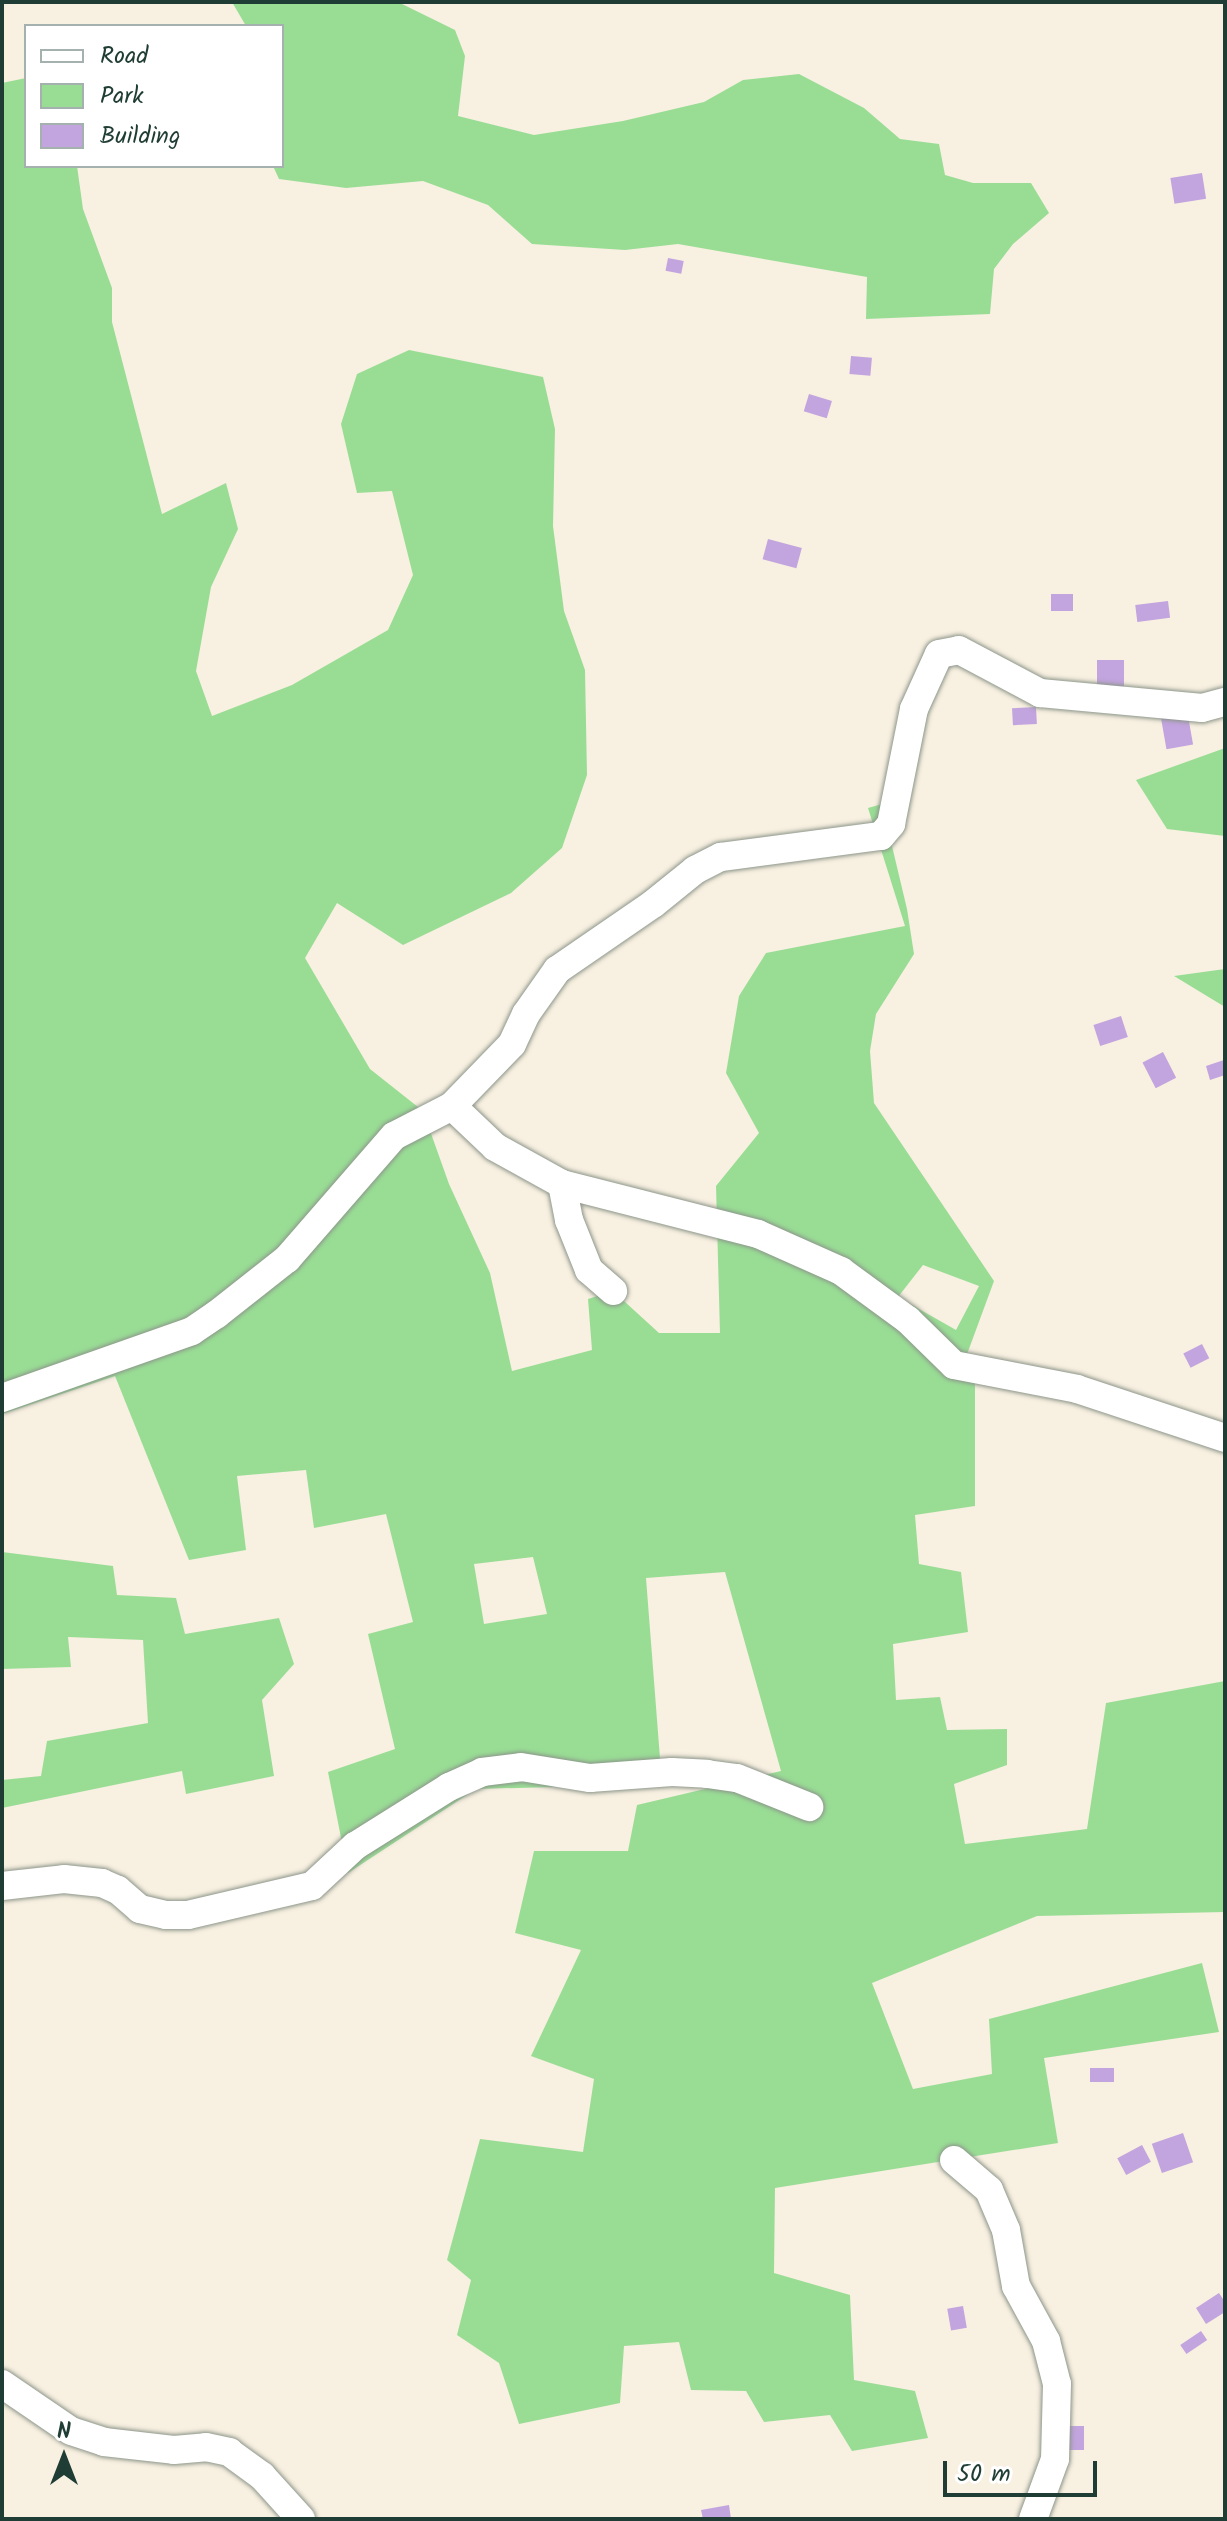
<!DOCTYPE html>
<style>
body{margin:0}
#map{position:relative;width:1227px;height:2521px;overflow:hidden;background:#f8f0e1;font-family:Kalam,sans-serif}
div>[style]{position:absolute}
.green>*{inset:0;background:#99dd95}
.building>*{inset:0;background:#c2a4de;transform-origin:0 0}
.roads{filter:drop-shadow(0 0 2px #8c968a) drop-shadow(0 0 2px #8c968a)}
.minor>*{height:28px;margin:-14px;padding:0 14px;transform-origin:14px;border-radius:14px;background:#fff}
span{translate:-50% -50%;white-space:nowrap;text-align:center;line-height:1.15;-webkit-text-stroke:6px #fff;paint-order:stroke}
.frame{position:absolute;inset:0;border:4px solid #1f3d34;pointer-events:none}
.legend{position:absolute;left:24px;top:24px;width:260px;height:144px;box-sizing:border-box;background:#fff;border:2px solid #a5b1ae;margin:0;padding:10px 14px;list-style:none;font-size:24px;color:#1f3d34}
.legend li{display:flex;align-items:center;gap:16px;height:40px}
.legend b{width:40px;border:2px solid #a5b1ae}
.north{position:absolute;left:24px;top:2417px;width:80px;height:80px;-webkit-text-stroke:6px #fff;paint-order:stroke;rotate:0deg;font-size:22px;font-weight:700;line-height:32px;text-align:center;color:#1f3d34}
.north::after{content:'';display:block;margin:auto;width:28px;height:36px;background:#1f3d34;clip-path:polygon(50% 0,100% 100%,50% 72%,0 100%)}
.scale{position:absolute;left:943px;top:2461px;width:154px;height:36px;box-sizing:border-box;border:4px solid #1f3d34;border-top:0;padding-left:10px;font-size:24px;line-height:28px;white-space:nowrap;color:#1f3d34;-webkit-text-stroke:6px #fff;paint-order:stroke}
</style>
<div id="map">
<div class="green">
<div style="clip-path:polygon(232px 2px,398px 2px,455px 30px,465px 56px,458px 116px,534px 135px,623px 121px,704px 102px,743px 80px,799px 74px,864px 108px,900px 139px,939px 144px,945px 175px,973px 183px,1031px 183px,1049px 213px,1013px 244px,994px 269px,990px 314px,866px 319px,867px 277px,678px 244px,625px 250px,532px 244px,488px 205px,423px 181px,346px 188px,279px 179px,273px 166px,282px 166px,282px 26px,246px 26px)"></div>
<div style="clip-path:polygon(evenodd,26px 78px,26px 166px,77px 166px,83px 209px,112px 288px,112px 322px,162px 514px,226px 483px,238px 529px,211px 587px,196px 671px,212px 716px,292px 685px,388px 630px,413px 575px,392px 491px,357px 493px,341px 424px,357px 374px,409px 350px,543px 377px,555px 429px,553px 526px,564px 611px,585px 670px,587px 775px,562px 848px,511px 893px,403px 945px,337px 903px,305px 958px,370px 1069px,423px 1111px,449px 1184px,490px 1273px,512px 1371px,592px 1350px,588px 1299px,613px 1291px,659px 1333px,720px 1333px,716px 1186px,759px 1133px,726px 1073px,739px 996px,766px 953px,905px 926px,868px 808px,882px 804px,907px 909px,914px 954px,876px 1014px,870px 1051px,874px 1103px,994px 1281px,966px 1357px,975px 1370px,975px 1506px,915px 1515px,919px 1564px,961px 1572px,968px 1632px,893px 1644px,896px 1700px,940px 1697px,947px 1730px,1007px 1729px,1007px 1765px,954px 1784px,965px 1844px,1087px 1829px,1106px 1703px,1225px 1681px,1225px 1912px,1037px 1916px,872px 1983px,913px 2089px,992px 2074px,989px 2019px,1202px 1963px,1219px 2032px,1044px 2058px,1058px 2143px,775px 2188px,774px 2273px,850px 2295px,854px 2380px,915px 2391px,928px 2438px,852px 2451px,830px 2415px,764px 2422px,746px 2391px,691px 2390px,679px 2342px,624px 2346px,620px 2403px,519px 2424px,499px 2363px,457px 2335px,471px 2280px,447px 2260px,480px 2139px,583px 2152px,594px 2079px,531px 2056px,581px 1950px,515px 1933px,534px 1851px,628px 1851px,637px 1805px,781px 1771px,725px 1572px,646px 1578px,662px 1784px,476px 1789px,348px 1873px,328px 1772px,395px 1749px,368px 1634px,413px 1622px,386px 1514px,314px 1528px,306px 1470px,237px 1476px,246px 1550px,189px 1560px,115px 1376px,2px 1414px,2px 83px,26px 78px,923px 1265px,979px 1286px,956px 1330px,898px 1297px,923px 1265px,26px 78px,533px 1557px,547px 1614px,484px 1624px,474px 1564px,533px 1557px)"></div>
<div style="clip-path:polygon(1225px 748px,1225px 836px,1167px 829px,1136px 780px)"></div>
<div style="clip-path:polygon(1225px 969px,1225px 1007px,1174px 976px)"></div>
<div style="clip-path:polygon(2px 1552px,113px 1566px,117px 1595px,176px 1598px,185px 1634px,279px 1618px,294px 1664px,262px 1700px,274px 1776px,186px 1794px,182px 1771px,2px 1808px,2px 1780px,41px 1776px,47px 1741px,148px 1723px,143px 1640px,68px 1637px,71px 1667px,2px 1669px)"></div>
</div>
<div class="building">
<div style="left:1202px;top:173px;width:26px;height:32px;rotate:81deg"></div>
<div style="left:668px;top:258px;width:16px;height:13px;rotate:11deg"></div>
<div style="left:851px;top:356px;width:21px;height:18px;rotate:5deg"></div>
<div style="left:809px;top:394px;width:24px;height:18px;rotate:17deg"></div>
<div style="left:768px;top:539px;width:35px;height:21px;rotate:15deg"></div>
<div style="left:1051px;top:594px;width:22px;height:17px"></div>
<div style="left:1168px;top:601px;width:17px;height:33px;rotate:83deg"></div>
<div style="left:1097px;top:660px;width:27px;height:30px"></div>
<div style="left:1036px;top:707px;width:17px;height:24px;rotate:87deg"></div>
<div style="left:1187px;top:710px;width:35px;height:27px;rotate:80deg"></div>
<div style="left:1121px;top:1016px;width:22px;height:29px;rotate:72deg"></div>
<div style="left:1163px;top:1052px;width:29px;height:23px;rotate:63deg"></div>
<div style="clip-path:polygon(1224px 1060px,1225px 1075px,1210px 1080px,1206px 1066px)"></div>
<div style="left:1202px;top:1344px;width:16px;height:21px;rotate:63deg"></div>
<div style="left:1090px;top:2068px;width:24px;height:14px"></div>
<div style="left:1183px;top:2133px;width:31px;height:33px;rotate:71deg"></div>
<div style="left:1142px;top:2145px;width:19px;height:28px;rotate:62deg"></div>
<div style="clip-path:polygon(1219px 2293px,1225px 2302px,1225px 2312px,1206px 2324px,1196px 2308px)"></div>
<div style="left:963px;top:2306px;width:22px;height:16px;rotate:80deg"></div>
<div style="left:1201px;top:2331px;width:11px;height:25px;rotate:56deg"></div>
<div style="left:1060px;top:2426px;width:24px;height:24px"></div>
<div style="clip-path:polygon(729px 2505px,731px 2519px,703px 2519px,701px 2510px)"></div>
</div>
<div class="roads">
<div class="minor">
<div style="left:452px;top:1106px;width:59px;rotate:43.6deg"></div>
<div style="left:495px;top:1147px;width:77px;rotate:28.9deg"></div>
<div style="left:562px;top:1184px;width:202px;rotate:14.3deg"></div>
<div style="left:758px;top:1234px;width:91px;rotate:24deg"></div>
<div style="left:841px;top:1271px;width:83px;rotate:36.2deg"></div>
<div style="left:908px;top:1320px;width:64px;rotate:44.4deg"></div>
<div style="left:954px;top:1365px;width:125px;rotate:11deg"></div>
<div style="left:1077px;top:1389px;width:156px;rotate:18.3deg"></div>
<div style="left:562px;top:1184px;width:37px;rotate:79deg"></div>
<div style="left:569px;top:1220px;width:54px;rotate:68.2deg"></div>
<div style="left:589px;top:1270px;width:32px;rotate:41deg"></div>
<div style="left:2px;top:1398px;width:201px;rotate:-19.4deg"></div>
<div style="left:192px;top:1331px;width:30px;rotate:-34deg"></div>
<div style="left:217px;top:1314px;width:89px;rotate:-38.2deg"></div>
<div style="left:287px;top:1259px;width:163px;rotate:-49deg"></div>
<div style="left:394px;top:1136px;width:65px;rotate:-27.3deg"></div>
<div style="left:452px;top:1106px;width:86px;rotate:-45.9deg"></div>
<div style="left:512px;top:1044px;width:33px;rotate:-65deg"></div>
<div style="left:526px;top:1014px;width:54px;rotate:-54.8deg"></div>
<div style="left:557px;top:970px;width:116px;rotate:-34.5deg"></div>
<div style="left:653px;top:904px;width:54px;rotate:-39deg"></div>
<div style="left:695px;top:870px;width:29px;rotate:-27deg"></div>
<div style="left:721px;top:857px;width:161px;rotate:-7.5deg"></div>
<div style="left:881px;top:836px;width:16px;rotate:-50deg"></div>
<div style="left:891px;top:824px;width:117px;rotate:-78.7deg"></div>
<div style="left:914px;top:709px;width:60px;rotate:-65.6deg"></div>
<div style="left:939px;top:654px;width:20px;rotate:-11deg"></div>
<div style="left:959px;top:650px;width:92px;rotate:28deg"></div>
<div style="left:1040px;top:693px;width:163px;rotate:5.3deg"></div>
<div style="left:1202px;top:708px;width:24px;rotate:-15deg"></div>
<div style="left:2px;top:1886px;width:62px;rotate:-6.4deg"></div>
<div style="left:64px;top:1879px;width:38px;rotate:6deg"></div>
<div style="left:102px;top:1883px;width:17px;rotate:24deg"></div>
<div style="left:118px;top:1890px;width:29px;rotate:41deg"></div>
<div style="left:140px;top:1909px;width:27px;rotate:13deg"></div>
<div style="left:166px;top:1915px;width:22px"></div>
<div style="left:188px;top:1915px;width:127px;rotate:-13.2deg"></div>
<div style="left:312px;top:1886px;width:59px;rotate:-42.9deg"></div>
<div style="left:355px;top:1846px;width:111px;rotate:-32.1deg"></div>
<div style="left:449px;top:1787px;width:36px;rotate:-24deg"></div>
<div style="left:482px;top:1772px;width:39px;rotate:-7deg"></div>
<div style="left:521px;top:1767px;width:70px;rotate:9.1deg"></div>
<div style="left:590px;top:1778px;width:82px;rotate:-4.2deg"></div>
<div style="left:672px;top:1772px;width:35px;rotate:3deg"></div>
<div style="left:707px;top:1774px;width:30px;rotate:8deg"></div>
<div style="left:737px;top:1778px;width:78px;rotate:21.9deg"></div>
<div style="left:954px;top:2160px;width:46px;rotate:40.6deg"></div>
<div style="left:989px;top:2190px;width:43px;rotate:67deg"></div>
<div style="left:1006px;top:2230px;width:57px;rotate:79.9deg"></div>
<div style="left:1016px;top:2286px;width:63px;rotate:61.4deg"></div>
<div style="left:1046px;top:2341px;width:44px;rotate:75.7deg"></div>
<div style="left:1057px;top:2384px;width:75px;rotate:91.5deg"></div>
<div style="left:1055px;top:2459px;width:64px;rotate:110.1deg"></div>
<div style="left:2px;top:2384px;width:83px;rotate:34.3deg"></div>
<div style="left:71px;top:2431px;width:35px;rotate:18deg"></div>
<div style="left:104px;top:2442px;width:70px;rotate:6.5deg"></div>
<div style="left:174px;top:2450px;width:32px;rotate:-5deg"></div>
<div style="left:206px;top:2447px;width:24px;rotate:12deg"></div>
<div style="left:229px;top:2452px;width:41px;rotate:36deg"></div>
<div style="left:262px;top:2476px;width:58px;rotate:47.8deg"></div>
</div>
</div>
<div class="frame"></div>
<ul class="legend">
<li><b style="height:10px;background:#fff"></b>Road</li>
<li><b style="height:22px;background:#99dd95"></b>Park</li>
<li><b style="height:22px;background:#c2a4de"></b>Building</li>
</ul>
<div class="north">N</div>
<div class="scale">50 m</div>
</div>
